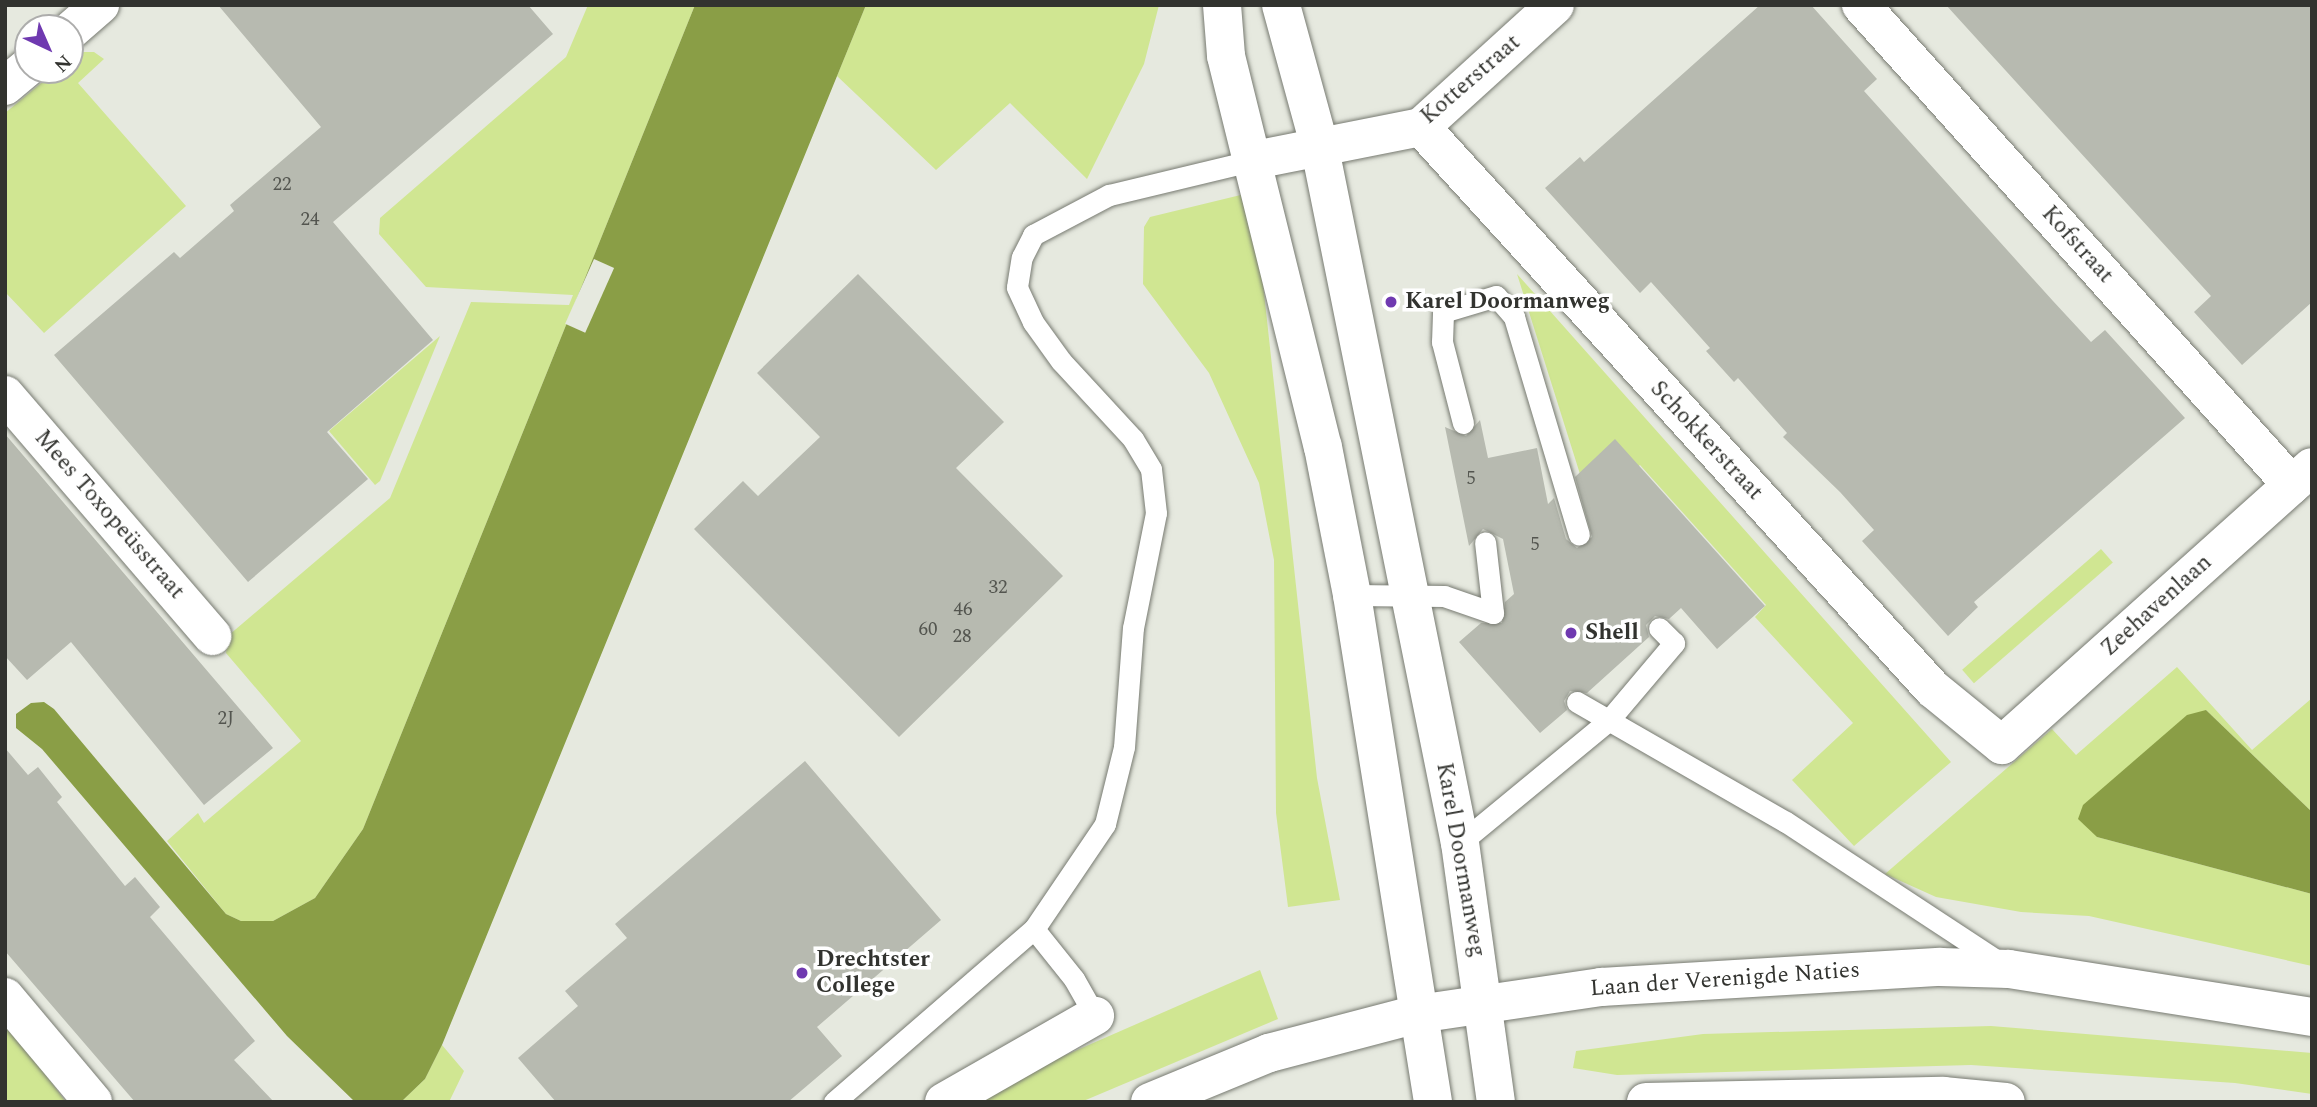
<!DOCTYPE html>
<meta charset="utf-8">
<style>
body{margin:0}
#map{position:relative;width:2317px;height:1107px;overflow:hidden;background:#e6e9df;font-family:Spectral,serif}
div>[style]{position:absolute}
.green>*{inset:0;background:#d0e692;transform-origin:0 0}
.water>*{inset:0;background:#8a9e46}
.pier>*{inset:0;background:#e6e9df;transform-origin:0 0}
.building>*{inset:0;background:#b7bab0}
.roads{filter:drop-shadow(0 0 2px #777a71) drop-shadow(0 0 2px #777a71)}
.lane>*{height:21px;margin:-10.5px;padding:0 10.5px;transform-origin:10.5px;border-radius:10.5px;background:#fff}
.street>*{height:38px;margin:-19px;padding:0 19px;transform-origin:19px;border-radius:19px;background:#fff}
.secondary>*{height:38px;margin:-19px;padding:0 19px;transform-origin:19px;border-radius:19px;background:#fff}
.dots>*{width:19px;height:19px;translate:-50% -50%;box-sizing:border-box;border:4px solid #fff;border-radius:50%}
span{translate:-50% -50%;white-space:nowrap;text-align:center;line-height:1.15;-webkit-text-stroke:7px #fff;paint-order:stroke}
.number-label{font-size:19px;color:#53554f}
.number-label span{-webkit-text-stroke-width:0}
.street-label{font-size:23px;color:#32332f}
.poi-label{font-size:23px;color:#32332f;font-weight:700}
.left{translate:0 -50%;text-align:left}
.frame{position:absolute;inset:0;border:7px solid #32332f;pointer-events:none}
.north{position:absolute;left:14px;top:14px;width:70px;height:70px;box-sizing:border-box;background:#fff;border:2px solid #adadac;border-radius:50%;rotate:136deg;font-size:19px;font-weight:700;line-height:28px;text-align:center;color:#32332f}
.north::after{content:'';display:block;margin:auto;width:24px;height:32px;background:#6f39b0;clip-path:polygon(50% 0,100% 100%,50% 72%,0 100%)}
</style>
<div id="map">
<div class="green">
<div style="clip-path:polygon(588px 5px,695px 5px,363px 829px,315px 898px,273px 921px,241px 921px,226px 914px,167px 841px,198px 813px,204px 823px,301px 741px,226px 653px,229px 635px,390px 498px,471px 302px,569px 305px,573px 295px,426px 287px,379px 234px,380px 218px,566px 57px)"></div>
<div style="clip-path:polygon(866px 5px,1159px 5px,1144px 64px,1087px 179px,1010px 103px,936px 170px,837px 76px)"></div>
<div style="clip-path:polygon(78px 52px,94px 52px,104px 59px,78px 83px,186px 206px,44px 333px,5px 292px,5px 113px,57px 70px,70px 70px,70px 59px)"></div>
<div style="clip-path:polygon(1253px 192px,1317px 778px,1340px 900px,1288px 907px,1276px 813px,1274px 560px,1259px 483px,1209px 373px,1143px 284px,1144px 227px,1150px 217px)"></div>
<div style="clip-path:polygon(1517px 274px,1951px 762px,1854px 846px,1792px 780px,1853px 723px,1755px 617px,1766px 605px,1640px 465px,1591px 509px)"></div>
<div style="clip-path:polygon(440px 336px,380px 481px,375px 485px,329px 431px)"></div>
<div style="left:2101px;top:549px;width:18px;height:184px;rotate:49deg"></div>
<div style="clip-path:polygon(2177px 667px,2252px 750px,2312px 698px,2312px 812px,2206px 710px,2097px 837px,2312px 894px,2312px 966px,2089px 916px,2021px 912px,1936px 897px,1885px 874px,2052px 729px,2076px 755px)"></div>
<div style="clip-path:polygon(1260px 970px,1278px 1019px,1081px 1102px,980px 1102px,1052px 1061px)"></div>
<div style="clip-path:polygon(5px 1022px,12px 1030px,66px 1102px,5px 1102px)"></div>
<div style="clip-path:polygon(1991px 1026px,2312px 1053px,2312px 1094px,2235px 1083px,1971px 1065px,1617px 1075px,1573px 1068px,1576px 1051px,1703px 1034px)"></div>
<div style="clip-path:polygon(442px 1045px,464px 1071px,449px 1102px,401px 1102px,425px 1079px)"></div>
</div>
<div class="water">
<div style="clip-path:polygon(695px 5px,866px 5px,442px 1045px,425px 1079px,401px 1102px,355px 1102px,287px 1036px,42px 749px,16px 728px,16px 714px,31px 703px,44px 702px,54px 709px,226px 914px,241px 921px,273px 921px,315px 898px,363px 829px)"></div>
<div style="clip-path:polygon(2206px 710px,2312px 812px,2312px 894px,2097px 837px,2078px 819px,2083px 805px,2187px 715px)"></div>
</div>
<div class="pier">
<div style="left:594px;top:259px;width:22px;height:71px;rotate:24deg"></div>
</div>
<div class="building">
<div style="clip-path:polygon(218px 5px,528px 5px,553px 34px,333px 222px,433px 340px,327px 432px,368px 479px,248px 582px,54px 355px,174px 252px,180px 258px,234px 211px,230px 205px,321px 127px)"></div>
<div style="clip-path:polygon(1760px 5px,1811px 5px,1877px 79px,1864px 91px,2053px 301px,2091px 342px,2105px 330px,2185px 418px,1974px 602px,1978px 607px,1948px 636px,1862px 541px,1874px 530px,1840px 492px,1783px 437px,1787px 433px,1738px 378px,1734px 382px,1706px 351px,1710px 348px,1651px 282px,1640px 293px,1545px 188px,1580px 157px,1584px 162px)"></div>
<div style="clip-path:polygon(1946px 5px,2312px 5px,2312px 302px,2242px 365px,2194px 312px,2211px 296px)"></div>
<div style="clip-path:polygon(858px 274px,1004px 422px,956px 468px,1063px 576px,899px 737px,694px 529px,743px 481px,758px 496px,820px 437px,757px 373px)"></div>
<div style="clip-path:polygon(1480px 420px,1488px 458px,1537px 448px,1548px 504px,1554px 498px,1566px 539px,1577px 548px,1592px 537px,1575px 477px,1615px 439px,1765px 606px,1717px 649px,1681px 608px,1669px 619px,1655px 616px,1646px 625px,1649px 637px,1587px 693px,1570px 691px,1564px 701px,1567px 710px,1540px 733px,1459px 642px,1481px 623px,1502px 623px,1505px 602px,1514px 594px,1503px 539px,1483px 529px,1469px 546px,1445px 427px,1466px 436px)"></div>
<div style="clip-path:polygon(5px 434px,273px 748px,204px 805px,71px 642px,27px 680px,5px 656px)"></div>
<div style="clip-path:polygon(5px 748px,28px 775px,38px 767px,62px 797px,57px 802px,125px 886px,135px 877px,160px 907px,150px 917px,255px 1041px,234px 1060px,274px 1102px,135px 1102px,5px 951px)"></div>
<div style="clip-path:polygon(805px 761px,941px 920px,817px 1027px,842px 1056px,788px 1102px,556px 1102px,518px 1058px,578px 1006px,565px 991px,627px 938px,615px 924px)"></div>
</div>
<div class="roads">
<div class="lane">
<div style="left:1463px;top:423px;width:84px;rotate:-104.5deg"></div>
<div style="left:1442px;top:342px;width:30px;rotate:-88deg"></div>
<div style="left:1443px;top:312px;width:55px;rotate:-16.8deg"></div>
<div style="left:1496px;top:296px;width:28px;rotate:49deg"></div>
<div style="left:1514px;top:317px;width:227px;rotate:73.4deg"></div>
<div style="left:1352px;top:595px;width:92px;rotate:0.6deg"></div>
<div style="left:1444px;top:596px;width:52px;rotate:19.1deg"></div>
<div style="left:1493px;top:613px;width:71px;rotate:-96.4deg"></div>
<div style="left:1577px;top:702px;width:241px;rotate:29.9deg"></div>
<div style="left:1786px;top:822px;width:258px;rotate:33.3deg"></div>
<div style="left:1460px;top:843px;width:193px;rotate:-39.5deg"></div>
<div style="left:1609px;top:720px;width:101px;rotate:-49.8deg"></div>
<div style="left:1674px;top:643px;width:21px;rotate:-135deg"></div>
<div style="left:1034px;top:929px;width:64px;rotate:51.3deg"></div>
<div style="left:1074px;top:979px;width:43px;rotate:60.4deg"></div>
<div style="left:834px;top:1102px;width:264px;rotate:-40.9deg"></div>
<div style="left:1034px;top:929px;width:127px;rotate:-55.9deg"></div>
<div style="left:1105px;top:824px;width:79px;rotate:-76.1deg"></div>
<div style="left:1124px;top:747px;width:119px;rotate:-85.7deg"></div>
<div style="left:1133px;top:628px;width:117px;rotate:-78.7deg"></div>
<div style="left:1156px;top:513px;width:44px;rotate:-96.5deg"></div>
<div style="left:1151px;top:469px;width:35px;rotate:-121deg"></div>
<div style="left:1133px;top:439px;width:106px;rotate:-132.7deg"></div>
<div style="left:1061px;top:361px;width:48px;rotate:-125.7deg"></div>
<div style="left:1033px;top:322px;width:38px;rotate:-115deg"></div>
<div style="left:1017px;top:287px;width:30px;rotate:-81deg"></div>
<div style="left:1022px;top:257px;width:25px;rotate:-63deg"></div>
<div style="left:1033px;top:235px;width:86px;rotate:-27.8deg"></div>
<div style="left:1109px;top:195px;width:150px;rotate:-13.5deg"></div>
</div>
<div class="street">
<div style="left:1861px;top:5px;width:645px;rotate:48.08deg"></div>
<div style="left:70px;top:31px;width:40px;rotate:-41deg"></div>
<div style="left:5px;top:86px;width:30px;rotate:-40deg"></div>
<div style="left:1421px;top:127px;width:760px;rotate:47.67deg"></div>
<div style="left:1933px;top:689px;width:89px;rotate:39.1deg"></div>
<div style="left:2002px;top:745px;width:416px;rotate:-41.9deg"></div>
<div style="left:1255px;top:160px;width:169px;rotate:-11.2deg"></div>
<div style="left:1421px;top:127px;width:181px;rotate:-42.3deg"></div>
<div style="left:5px;top:395px;width:318px;rotate:49.3deg"></div>
<div style="left:5px;top:997px;width:137px;rotate:50deg"></div>
<div style="left:944px;top:1102px;width:174px;rotate:-29.7deg"></div>
</div>
<div class="secondary">
<div style="left:1222px;top:5px;width:51px;rotate:85.5deg"></div>
<div style="left:1226px;top:56px;width:403px;rotate:76.1deg"></div>
<div style="left:1323px;top:447px;width:151px;rotate:78.9deg"></div>
<div style="left:1352px;top:595px;width:513px;rotate:80.92deg"></div>
<div style="left:1281px;top:5px;width:144px;rotate:74.7deg"></div>
<div style="left:1319px;top:144px;width:713px;rotate:78.6deg"></div>
<div style="left:1460px;top:843px;width:261px;rotate:82.1deg"></div>
<div style="left:1150px;top:1102px;width:129px;rotate:-22.4deg"></div>
<div style="left:1269px;top:1053px;width:154px;rotate:-14.7deg"></div>
<div style="left:1418px;top:1014px;width:185px;rotate:-8.4deg"></div>
<div style="left:1601px;top:987px;width:340px;rotate:-3.4deg"></div>
<div style="left:1940px;top:967px;width:69px;rotate:1.7deg"></div>
<div style="left:2009px;top:969px;width:307px;rotate:9deg"></div>
<div style="left:1646px;top:1102px;width:297px;rotate:-1.2deg"></div>
<div style="left:1943px;top:1096px;width:63px;rotate:5.4deg"></div>
</div>
</div>
<div class="dots">
<div style="left:1391px;top:302px;background:#6f39b0"></div>
<div style="left:1571px;top:633px;background:#6f39b0"></div>
<div style="left:802px;top:973px;background:#6f39b0"></div>
</div>
<div class="number-label">
<span style="left:282px;top:185px">22</span>
<span style="left:310px;top:220px">24</span>
<span style="left:1471px;top:479px">5</span>
<span style="left:1535px;top:545px">5</span>
<span style="left:998px;top:588px">32</span>
<span style="left:963px;top:610px">46</span>
<span style="left:928px;top:630px">60</span>
<span style="left:962px;top:637px">28</span>
<span style="left:226px;top:719px">2J</span>
</div>
<div class="street-label">
<span style="left:1471px;top:80px;rotate:-41deg">Kotterstraat</span>
<span style="left:2077px;top:245px;rotate:48deg">Kofstraat</span>
<span style="left:1706px;top:441px;rotate:47deg">Schokkerstraat</span>
<span style="left:109px;top:515px;rotate:49deg">Mees Toxopeüsstraat</span>
<span style="left:2157px;top:606px;rotate:-42deg">Zeehavenlaan</span>
<span style="left:1460px;top:860px;rotate:80deg">Karel Doormanweg</span>
<span style="left:1725px;top:980px;rotate:-4deg">Laan der Verenigde Naties</span>
</div>
<div class="poi-label">
<span class="left" style="left:1405px;top:302px">Karel Doormanweg</span>
<span class="left" style="left:1585px;top:633px">Shell</span>
<span class="left" style="left:816px;top:973px">Drechtster<br>College</span>
</div>
<div class="frame"></div>
<div class="north">N</div>
</div>
